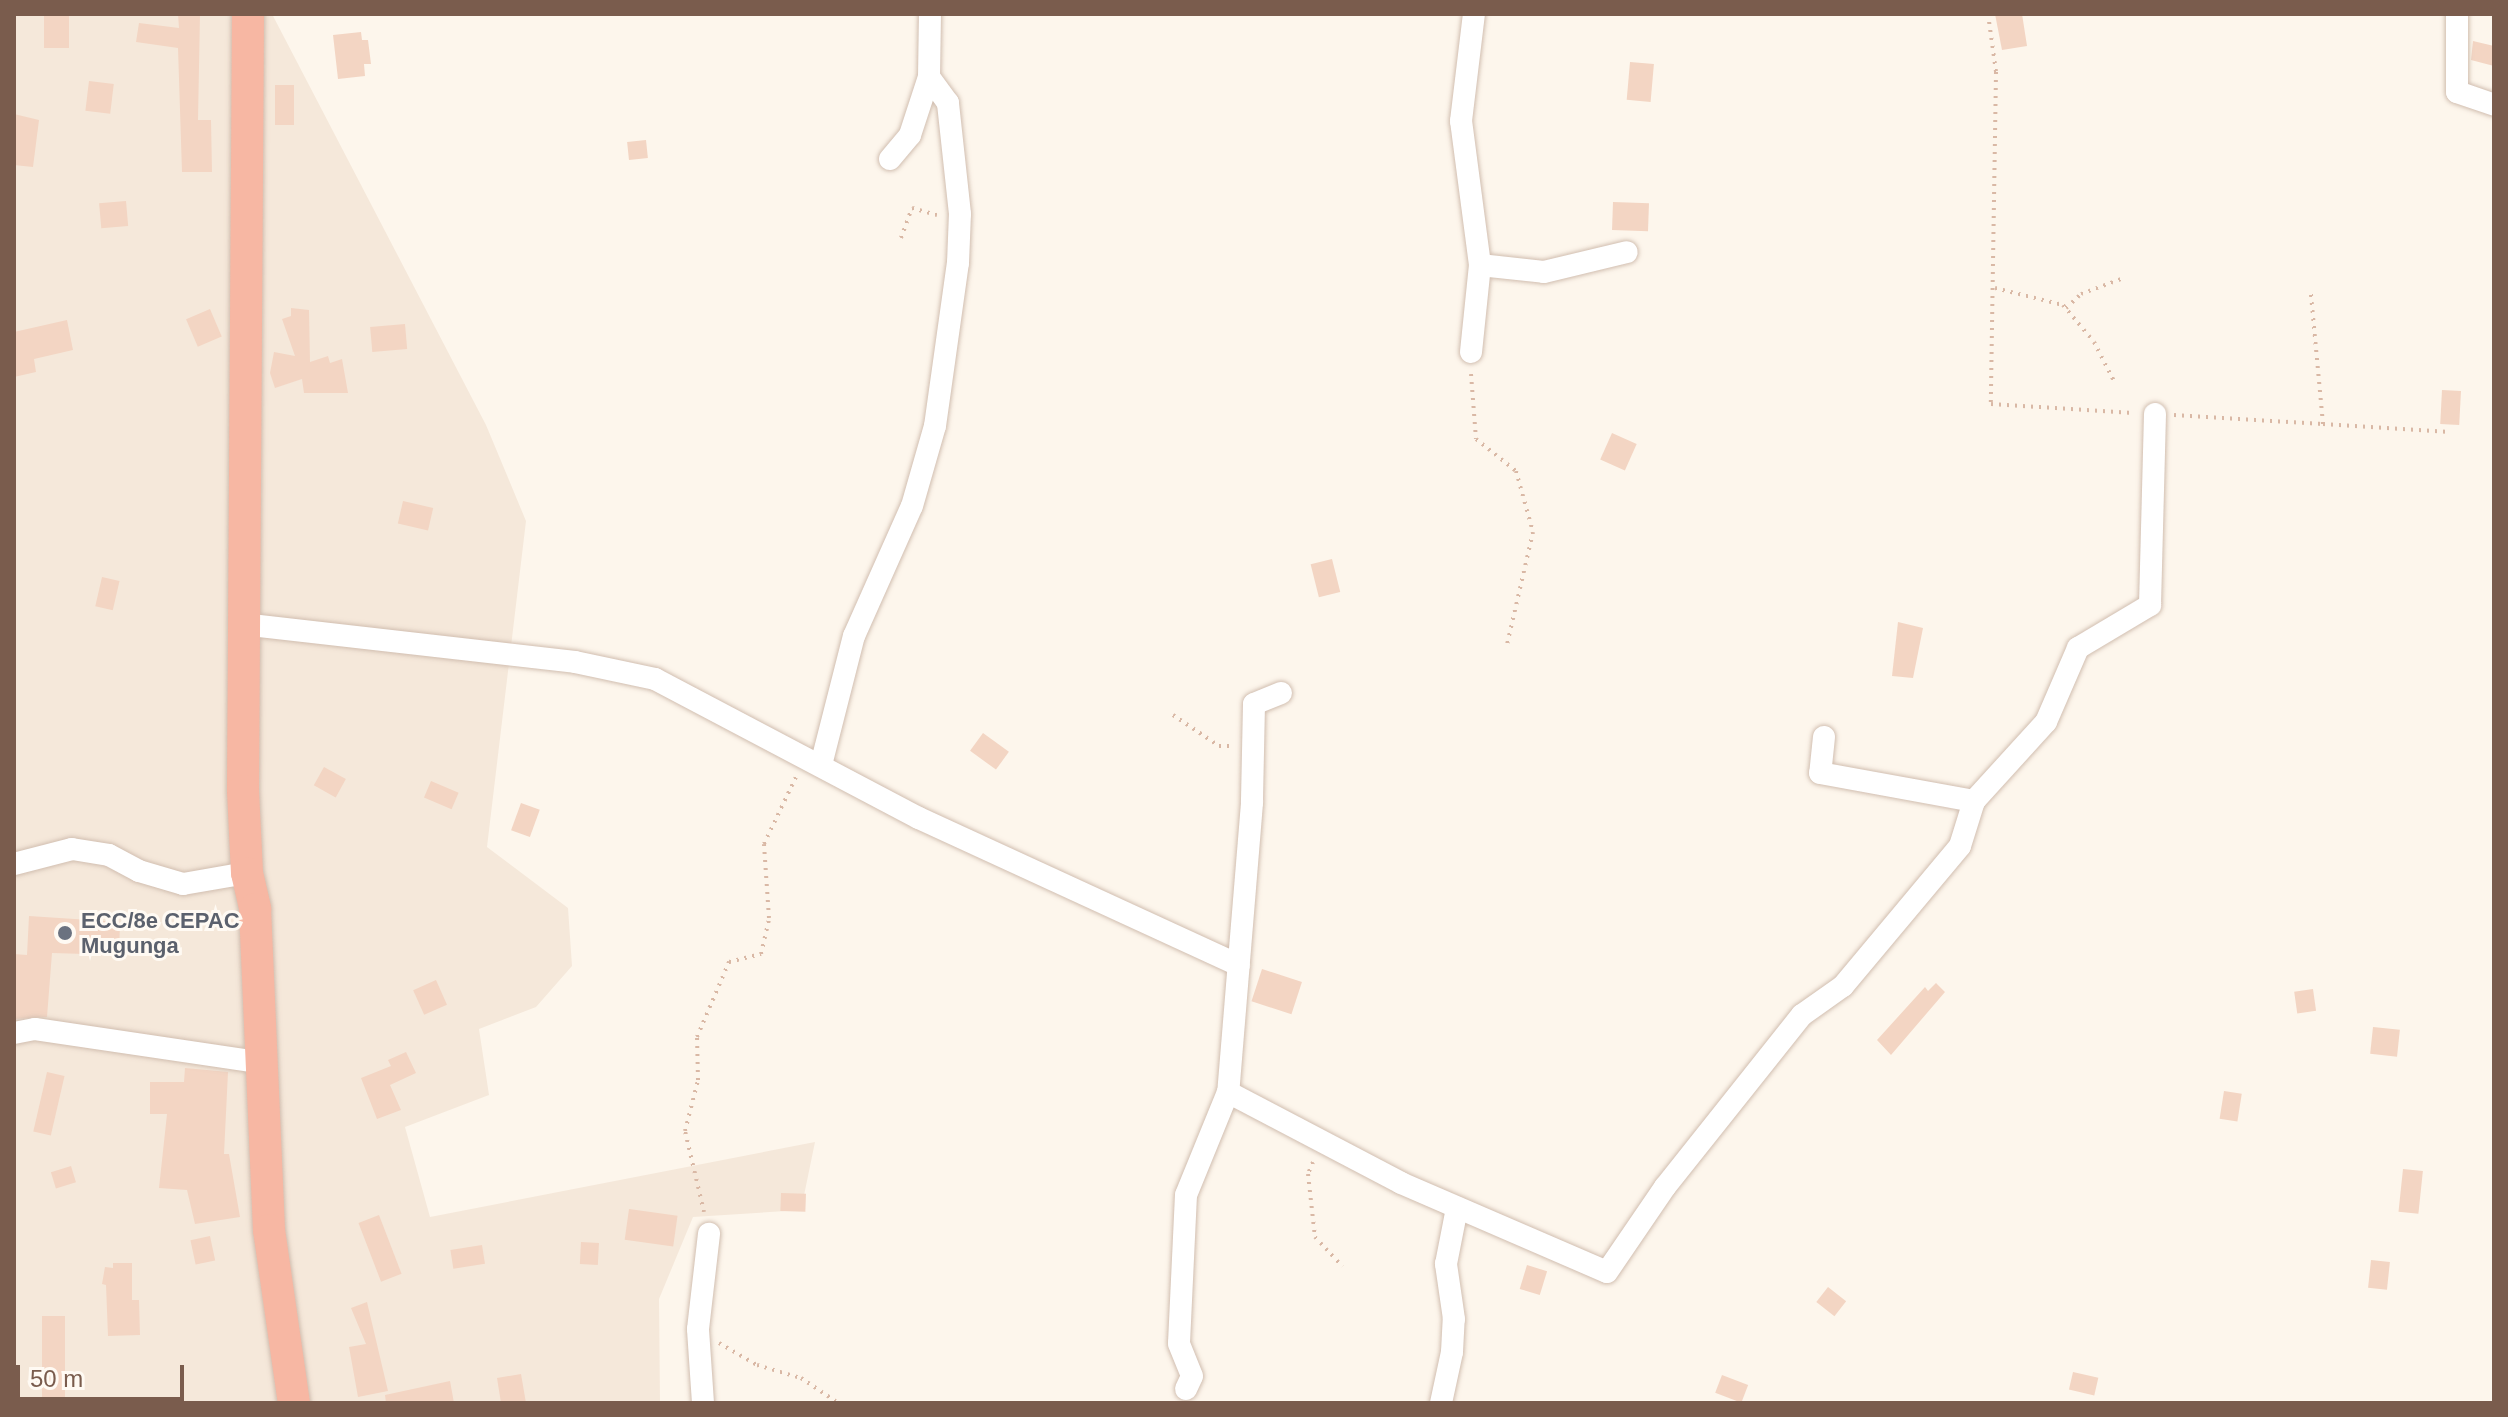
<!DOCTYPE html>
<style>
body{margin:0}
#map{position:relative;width:2508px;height:1417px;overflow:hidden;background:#fdf6ec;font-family:Arial,sans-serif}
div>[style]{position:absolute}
.residential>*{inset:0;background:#f5e8da}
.building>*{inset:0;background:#f3d5c3;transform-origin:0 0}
.path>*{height:4px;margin-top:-2px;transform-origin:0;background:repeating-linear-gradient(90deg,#d9b8a5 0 2px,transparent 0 8px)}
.roads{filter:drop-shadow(0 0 2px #d1beb0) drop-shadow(0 0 2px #d1beb0)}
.minor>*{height:22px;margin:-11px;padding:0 11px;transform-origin:11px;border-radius:11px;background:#fff}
.highway>*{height:32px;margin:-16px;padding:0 16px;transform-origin:16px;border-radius:16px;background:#f7b7a3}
.dots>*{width:22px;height:22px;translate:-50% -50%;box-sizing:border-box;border:4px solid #fffaf3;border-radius:50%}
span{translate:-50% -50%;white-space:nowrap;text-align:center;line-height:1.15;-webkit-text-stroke:6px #fffaf3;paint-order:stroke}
.worship-label{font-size:22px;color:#5b616d;font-weight:700}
.left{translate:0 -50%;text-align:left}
.frame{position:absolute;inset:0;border:16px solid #7a5c4d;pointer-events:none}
.scale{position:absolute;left:16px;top:1365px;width:168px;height:36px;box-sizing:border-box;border:4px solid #7a5c4d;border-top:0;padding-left:10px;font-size:24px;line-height:28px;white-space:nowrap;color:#7a5c4d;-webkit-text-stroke:6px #fffaf3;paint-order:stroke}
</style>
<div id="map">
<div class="residential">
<div style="clip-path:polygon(14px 14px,272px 14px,486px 425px,526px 521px,487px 847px,568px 908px,572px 966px,536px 1007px,479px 1029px,489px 1095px,405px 1127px,430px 1217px,815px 1142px,801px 1210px,693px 1217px,659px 1299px,660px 1403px,14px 1403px)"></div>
</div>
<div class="building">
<div style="left:44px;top:14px;width:25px;height:34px"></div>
<div style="clip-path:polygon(178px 14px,200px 14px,198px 120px,211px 120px,212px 172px,182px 172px,178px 48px,136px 42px,139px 23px,179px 28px)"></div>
<div style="clip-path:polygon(1995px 14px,2022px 14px,2027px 46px,2002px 50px)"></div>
<div style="clip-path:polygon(361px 32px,362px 40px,368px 40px,371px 64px,364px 64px,365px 76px,338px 79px,333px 35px)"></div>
<div style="clip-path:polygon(2473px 41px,2494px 46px,2494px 66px,2471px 60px)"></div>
<div style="left:1630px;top:62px;width:24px;height:38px;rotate:5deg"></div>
<div style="left:89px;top:81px;width:25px;height:30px;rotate:7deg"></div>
<div style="left:275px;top:85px;width:19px;height:40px"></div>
<div style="clip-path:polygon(14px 114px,39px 120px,33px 167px,14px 165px)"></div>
<div style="left:646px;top:140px;width:18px;height:19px;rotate:84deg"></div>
<div style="left:126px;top:201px;width:25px;height:27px;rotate:85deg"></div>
<div style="left:1613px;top:202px;width:36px;height:28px;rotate:2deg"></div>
<div style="clip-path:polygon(291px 308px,309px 310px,310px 362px,328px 356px,330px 363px,342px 359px,348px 393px,304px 393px,302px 379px,275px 388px,270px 373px,274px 352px,295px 356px,282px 319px,291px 316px)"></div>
<div style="left:210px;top:309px;width:30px;height:26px;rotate:67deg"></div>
<div style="clip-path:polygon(67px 320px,73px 350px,34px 359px,36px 372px,14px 377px,14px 332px)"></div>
<div style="left:405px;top:324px;width:25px;height:35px;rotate:85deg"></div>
<div style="left:2442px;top:390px;width:19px;height:34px;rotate:3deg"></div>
<div style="left:1612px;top:433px;width:27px;height:29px;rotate:24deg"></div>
<div style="left:403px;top:501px;width:31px;height:23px;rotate:13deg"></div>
<div style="left:1332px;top:559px;width:34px;height:22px;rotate:76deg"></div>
<div style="left:102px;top:577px;width:18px;height:30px;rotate:13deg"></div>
<div style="clip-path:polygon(1898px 622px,1923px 628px,1913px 678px,1892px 676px)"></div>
<div style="left:983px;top:733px;width:32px;height:22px;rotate:36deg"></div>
<div style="left:324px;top:767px;width:25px;height:21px;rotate:29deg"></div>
<div style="left:431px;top:781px;width:30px;height:18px;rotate:23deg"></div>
<div style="left:521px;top:803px;width:20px;height:29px;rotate:20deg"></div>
<div style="clip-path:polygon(29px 916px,120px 922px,119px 955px,52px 953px,47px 1017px,14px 1019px,14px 954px,27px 955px)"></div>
<div style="left:1262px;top:969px;width:42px;height:34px;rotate:18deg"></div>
<div style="left:436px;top:980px;width:27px;height:25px;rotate:66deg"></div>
<div style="clip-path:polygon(1936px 983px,1945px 992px,1891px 1055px,1877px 1040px,1925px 987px,1928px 991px)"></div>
<div style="left:2313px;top:989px;width:22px;height:19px;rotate:82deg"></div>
<div style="left:2373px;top:1027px;width:27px;height:27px;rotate:6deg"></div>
<div style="clip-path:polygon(406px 1052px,416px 1073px,390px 1085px,401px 1110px,377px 1119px,361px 1078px,391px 1066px,388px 1060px)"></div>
<div style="clip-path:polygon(185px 1068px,228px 1072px,224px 1154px,229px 1154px,240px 1217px,195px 1224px,187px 1190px,159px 1188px,167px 1114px,150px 1114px,150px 1082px,184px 1082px)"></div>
<div style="left:47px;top:1072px;width:18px;height:61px;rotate:13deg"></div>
<div style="left:2224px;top:1091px;width:18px;height:28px;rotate:9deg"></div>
<div style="left:71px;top:1166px;width:17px;height:21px;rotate:73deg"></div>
<div style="left:2403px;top:1169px;width:20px;height:43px;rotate:6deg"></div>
<div style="left:781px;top:1193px;width:25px;height:18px;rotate:2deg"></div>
<div style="left:629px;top:1209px;width:49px;height:31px;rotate:8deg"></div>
<div style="left:379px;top:1215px;width:63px;height:22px;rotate:69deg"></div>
<div style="left:210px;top:1236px;width:25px;height:20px;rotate:78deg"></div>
<div style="left:581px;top:1242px;width:18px;height:22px;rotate:3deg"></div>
<div style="left:482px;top:1245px;width:19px;height:32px;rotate:81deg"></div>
<div style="left:2371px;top:1260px;width:19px;height:28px;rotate:6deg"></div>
<div style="clip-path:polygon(113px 1263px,132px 1263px,132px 1300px,139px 1300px,140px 1335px,108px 1336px,106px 1285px,102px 1284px,105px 1267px,113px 1268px)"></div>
<div style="left:1527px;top:1265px;width:21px;height:25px;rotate:17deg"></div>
<div style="left:1828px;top:1287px;width:23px;height:19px;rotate:38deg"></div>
<div style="clip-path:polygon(367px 1302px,388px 1391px,358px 1397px,349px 1347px,366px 1344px,351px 1308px)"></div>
<div style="left:42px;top:1316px;width:23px;height:87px"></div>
<div style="left:2073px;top:1372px;width:26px;height:18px;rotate:13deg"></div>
<div style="clip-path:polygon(521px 1374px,526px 1403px,501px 1403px,497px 1378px)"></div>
<div style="left:1722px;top:1375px;width:28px;height:19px;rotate:21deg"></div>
<div style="clip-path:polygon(450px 1381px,454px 1403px,386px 1403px,385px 1395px)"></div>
</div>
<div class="path">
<div style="left:1988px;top:14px;width:59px;rotate:82.1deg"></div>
<div style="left:1996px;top:72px;width:332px;rotate:90.9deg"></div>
<div style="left:1991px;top:404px;width:142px;rotate:3.6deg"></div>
<div style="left:901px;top:238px;width:32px;rotate:-70deg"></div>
<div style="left:912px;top:208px;width:26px;rotate:16deg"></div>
<div style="left:1995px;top:288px;width:70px;rotate:14deg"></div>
<div style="left:2063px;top:305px;width:48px;rotate:50deg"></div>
<div style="left:2094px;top:342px;width:44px;rotate:62.9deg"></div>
<div style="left:2066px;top:308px;width:21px;rotate:-43deg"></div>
<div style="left:2081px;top:294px;width:46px;rotate:-20.4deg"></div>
<div style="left:1471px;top:374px;width:65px;rotate:85.6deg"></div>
<div style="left:1476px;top:439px;width:51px;rotate:38.7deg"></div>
<div style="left:1516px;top:471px;width:63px;rotate:74.4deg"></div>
<div style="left:1533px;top:532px;width:116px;rotate:103deg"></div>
<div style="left:2174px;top:415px;width:149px;rotate:3.5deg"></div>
<div style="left:2323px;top:424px;width:131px;rotate:-95.3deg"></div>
<div style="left:2323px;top:424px;width:127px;rotate:3.6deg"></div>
<div style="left:1173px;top:715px;width:55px;rotate:34deg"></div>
<div style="left:1219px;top:746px;width:12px"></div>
<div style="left:1313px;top:1162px;width:13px;rotate:113deg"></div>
<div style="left:1308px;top:1174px;width:63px;rotate:83.7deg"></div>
<div style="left:1315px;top:1237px;width:40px;rotate:47deg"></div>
<div style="left:704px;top:1212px;width:83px;rotate:-103.2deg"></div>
<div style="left:685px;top:1131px;width:53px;rotate:-75.7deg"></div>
<div style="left:698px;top:1080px;width:43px;rotate:-91.3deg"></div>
<div style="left:697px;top:1037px;width:82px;rotate:-66.9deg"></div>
<div style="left:729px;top:962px;width:33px;rotate:-14deg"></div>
<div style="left:761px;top:954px;width:37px;rotate:-77deg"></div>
<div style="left:769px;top:918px;width:74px;rotate:-93.9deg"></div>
<div style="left:764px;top:844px;width:74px;rotate:-64.5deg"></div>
<div style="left:719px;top:1343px;width:44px;rotate:30.1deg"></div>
<div style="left:757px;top:1365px;width:46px;rotate:16.5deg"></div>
<div style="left:801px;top:1378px;width:45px;rotate:34deg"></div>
</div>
<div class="roads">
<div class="minor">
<div style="left:2457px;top:14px;width:78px;rotate:90deg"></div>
<div style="left:2457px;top:92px;width:39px;rotate:19deg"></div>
<div style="left:890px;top:159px;width:31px;rotate:-50deg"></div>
<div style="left:910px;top:135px;width:61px;rotate:-71.9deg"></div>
<div style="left:929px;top:77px;width:63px;rotate:-89.1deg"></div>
<div style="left:1480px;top:265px;width:64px;rotate:6.2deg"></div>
<div style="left:1544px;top:272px;width:85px;rotate:-13.5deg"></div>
<div style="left:1471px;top:352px;width:87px;rotate:-84.1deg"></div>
<div style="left:1480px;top:265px;width:145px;rotate:-97.5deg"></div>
<div style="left:1461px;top:121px;width:108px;rotate:-83.1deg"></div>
<div style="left:242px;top:624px;width:335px;rotate:6.5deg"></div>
<div style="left:575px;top:662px;width:82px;rotate:12deg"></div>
<div style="left:655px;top:679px;width:298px;rotate:27.8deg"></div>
<div style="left:919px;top:818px;width:352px;rotate:24.7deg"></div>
<div style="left:1281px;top:693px;width:29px;rotate:158deg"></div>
<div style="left:1254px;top:704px;width:99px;rotate:91.2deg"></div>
<div style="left:1252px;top:803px;width:290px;rotate:94.7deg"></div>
<div style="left:1228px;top:1092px;width:195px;rotate:27.7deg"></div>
<div style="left:1401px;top:1183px;width:224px;rotate:23.4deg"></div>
<div style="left:1607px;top:1272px;width:103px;rotate:-55.7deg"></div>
<div style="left:1665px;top:1187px;width:220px;rotate:-51.5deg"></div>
<div style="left:1802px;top:1015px;width:50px;rotate:-35.3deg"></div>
<div style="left:1843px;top:986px;width:182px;rotate:-50.1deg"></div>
<div style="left:1960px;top:846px;width:47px;rotate:-72.7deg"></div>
<div style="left:1974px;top:801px;width:107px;rotate:-47.7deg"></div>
<div style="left:2046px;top:722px;width:81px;rotate:-66.6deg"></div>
<div style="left:2078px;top:648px;width:84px;rotate:-30.8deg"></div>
<div style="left:2150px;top:605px;width:191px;rotate:-88.5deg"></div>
<div style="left:1824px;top:737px;width:36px;rotate:96deg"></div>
<div style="left:1820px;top:773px;width:157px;rotate:10.3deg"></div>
<div style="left:821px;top:765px;width:133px;rotate:-75.7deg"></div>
<div style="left:854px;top:636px;width:142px;rotate:-66deg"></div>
<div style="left:912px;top:506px;width:83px;rotate:-74deg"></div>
<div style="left:935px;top:426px;width:165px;rotate:-82deg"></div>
<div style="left:958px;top:263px;width:49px;rotate:-87.7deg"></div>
<div style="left:960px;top:214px;width:112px;rotate:-96.2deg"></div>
<div style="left:948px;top:103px;width:32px;rotate:-126deg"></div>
<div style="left:14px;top:864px;width:60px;rotate:-14.5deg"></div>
<div style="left:72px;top:849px;width:37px;rotate:9deg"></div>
<div style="left:109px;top:855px;width:34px;rotate:28deg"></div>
<div style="left:139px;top:871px;width:46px;rotate:16.5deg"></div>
<div style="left:183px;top:884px;width:65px;rotate:-9.8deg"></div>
<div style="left:14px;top:1033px;width:21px;rotate:-11deg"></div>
<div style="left:35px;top:1029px;width:226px;rotate:8.4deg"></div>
<div style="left:1186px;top:1389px;width:14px;rotate:-65deg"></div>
<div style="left:1192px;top:1376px;width:35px;rotate:-112deg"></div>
<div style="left:1179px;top:1343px;width:148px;rotate:-87.3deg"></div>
<div style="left:1186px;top:1195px;width:111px;rotate:-67.8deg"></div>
<div style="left:703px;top:1403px;width:74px;rotate:-93.9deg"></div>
<div style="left:698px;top:1329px;width:96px;rotate:-83.4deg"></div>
<div style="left:1441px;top:1403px;width:52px;rotate:-77.8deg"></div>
<div style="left:1452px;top:1352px;width:33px;rotate:-87deg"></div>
<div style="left:1454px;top:1319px;width:56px;rotate:-98.3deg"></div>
<div style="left:1446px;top:1264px;width:57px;rotate:-78.9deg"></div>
</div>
<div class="highway">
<div style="left:248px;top:14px;width:777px;rotate:90.37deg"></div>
<div style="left:243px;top:791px;width:82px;rotate:87.2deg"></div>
<div style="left:247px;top:873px;width:37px;rotate:77deg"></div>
<div style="left:255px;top:909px;width:321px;rotate:87.5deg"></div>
<div style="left:269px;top:1230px;width:175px;rotate:81.8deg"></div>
</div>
</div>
<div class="dots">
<div style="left:65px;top:933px;background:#6b7280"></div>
</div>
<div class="worship-label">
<span class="left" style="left:81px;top:933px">ECC/8e CEPAC<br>Mugunga</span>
</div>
<div class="frame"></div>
<div class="scale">50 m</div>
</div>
